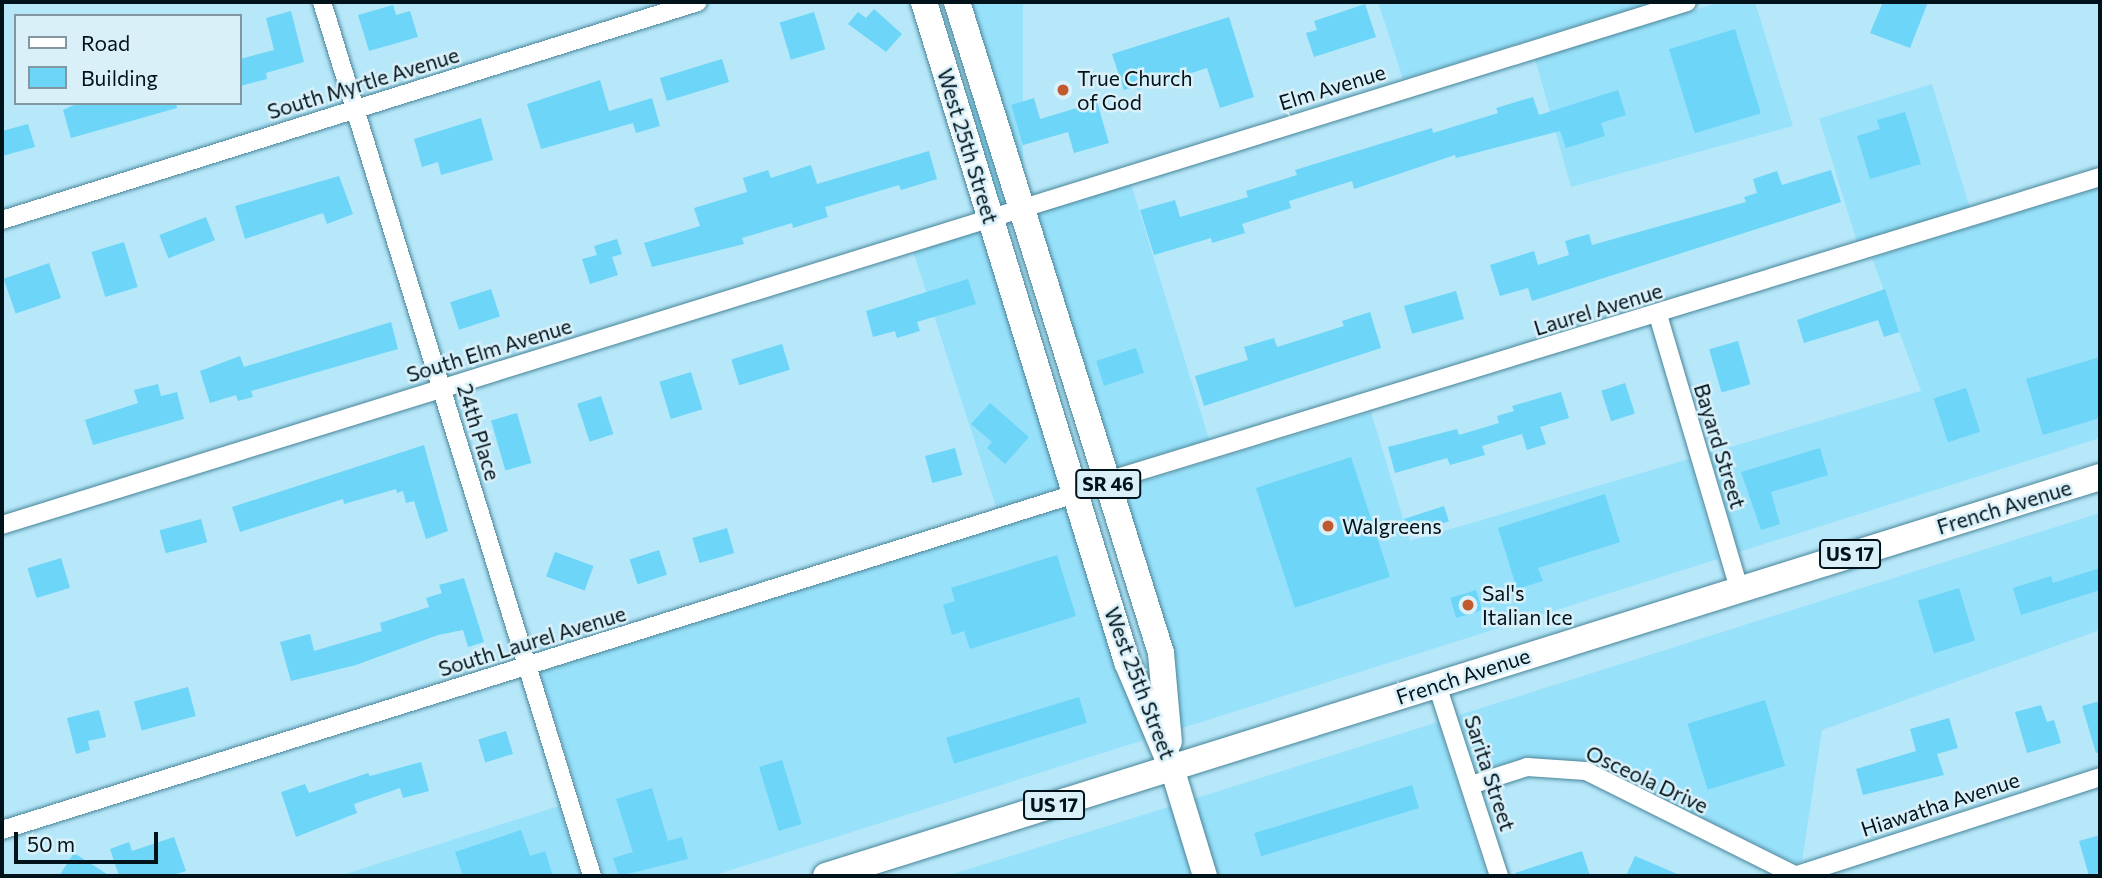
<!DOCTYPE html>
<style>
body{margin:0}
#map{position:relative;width:2102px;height:878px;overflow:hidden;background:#b7e8fa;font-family:Commissioner,sans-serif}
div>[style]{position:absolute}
.built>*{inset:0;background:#98e1fa;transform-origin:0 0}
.building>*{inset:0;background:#6cd5f8;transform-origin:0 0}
.roads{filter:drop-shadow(0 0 2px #488498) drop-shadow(0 0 2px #488498)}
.street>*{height:18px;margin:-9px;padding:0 9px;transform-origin:9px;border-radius:9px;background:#fff}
.secondary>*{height:24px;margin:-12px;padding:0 12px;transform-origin:12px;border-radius:12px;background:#fff}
.primary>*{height:26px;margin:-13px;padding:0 13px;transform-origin:13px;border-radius:13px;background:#fff}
.dots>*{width:19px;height:19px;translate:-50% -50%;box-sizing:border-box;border:4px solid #d9f0f9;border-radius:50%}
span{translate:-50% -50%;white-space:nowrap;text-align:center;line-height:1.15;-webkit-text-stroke:5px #d9f0f9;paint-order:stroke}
.shield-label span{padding:2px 5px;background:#d9f0f9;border:2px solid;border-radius:5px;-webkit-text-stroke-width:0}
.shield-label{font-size:19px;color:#00121a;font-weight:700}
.poi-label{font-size:21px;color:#00121a}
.left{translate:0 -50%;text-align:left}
.street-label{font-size:21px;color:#00121a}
.frame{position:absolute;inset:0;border:4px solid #00121a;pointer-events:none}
.legend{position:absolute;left:14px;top:14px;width:228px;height:91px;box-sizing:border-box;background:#d9f0f9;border:2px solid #8297a0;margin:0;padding:9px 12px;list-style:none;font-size:21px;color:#00121a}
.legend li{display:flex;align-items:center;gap:14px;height:35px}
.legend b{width:35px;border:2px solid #8297a0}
.scale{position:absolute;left:14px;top:832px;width:144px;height:32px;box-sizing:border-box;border:4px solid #00121a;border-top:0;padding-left:9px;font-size:21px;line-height:24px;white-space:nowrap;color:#00121a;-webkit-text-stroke:5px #d9f0f9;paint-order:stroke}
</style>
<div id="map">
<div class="built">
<div style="left:970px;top:2px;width:53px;height:202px"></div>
<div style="clip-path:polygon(1378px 2px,1654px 2px,1403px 79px)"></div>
<div style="clip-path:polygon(1721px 2px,1755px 2px,1793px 126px,1571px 187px,1535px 59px)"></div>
<div style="left:1932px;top:84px;width:129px;height:118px;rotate:73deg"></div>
<div style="left:1131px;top:184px;width:267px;height:101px;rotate:73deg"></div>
<div style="clip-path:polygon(2100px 187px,2100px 438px,1739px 552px,1710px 453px,1921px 391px,1872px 258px)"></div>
<div style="left:980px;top:231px;width:269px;height:70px;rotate:72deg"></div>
<div style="clip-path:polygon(1371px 412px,1410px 541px,1689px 459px,1718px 559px,1179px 729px,1121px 488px)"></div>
<div style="clip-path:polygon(1067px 506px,1147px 739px,712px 876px,604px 876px,540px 672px)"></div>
<div style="clip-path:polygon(2100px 513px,2100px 630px,1822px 730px,1802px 861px,1795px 863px,1589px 762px,1527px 757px,1478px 772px,1459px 715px)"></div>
<div style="clip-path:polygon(1438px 722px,1487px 876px,1217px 876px,1193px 799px)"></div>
<div style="clip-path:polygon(559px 806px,581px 876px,339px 876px)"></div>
<div style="clip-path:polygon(1172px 806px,1193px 876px,946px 876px)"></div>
</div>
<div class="building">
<div style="clip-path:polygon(1883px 2px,1928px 2px,1910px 48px,1870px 33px)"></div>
<div style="clip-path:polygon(1365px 4px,1376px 37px,1314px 57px,1306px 33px,1317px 30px,1314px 21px)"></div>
<div style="clip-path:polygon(393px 5px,396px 15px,410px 11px,418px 37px,369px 51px,358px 15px)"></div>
<div style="clip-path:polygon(874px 9px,902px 34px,886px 52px,848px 24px,858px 12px,866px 18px)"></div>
<div style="clip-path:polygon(291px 11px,304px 62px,266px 73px,267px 79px,240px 86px,240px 59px,274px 50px,266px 18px)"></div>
<div style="left:814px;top:12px;width:39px;height:36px;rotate:73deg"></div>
<div style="clip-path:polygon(1229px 17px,1254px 97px,1220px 108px,1207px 68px,1138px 90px,1136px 86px,1124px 90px,1112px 54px)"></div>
<div style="left:1735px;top:29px;width:88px;height:69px;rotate:73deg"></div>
<div style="left:722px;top:59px;width:24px;height:65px;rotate:73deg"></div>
<div style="clip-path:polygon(600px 80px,609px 111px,652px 98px,660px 126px,636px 133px,633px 123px,541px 149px,527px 104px)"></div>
<div style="clip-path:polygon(1618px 90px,1626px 115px,1601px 123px,1605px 136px,1566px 148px,1560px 131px,1456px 158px,1455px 155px,1354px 189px,1352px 181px,1289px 201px,1291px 208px,1242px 224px,1245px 233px,1212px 243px,1211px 238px,1154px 255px,1140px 210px,1175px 200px,1180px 217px,1248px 197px,1246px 191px,1297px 175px,1295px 170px,1432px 128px,1433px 133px,1498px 113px,1496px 108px,1533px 97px,1539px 115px)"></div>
<div style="clip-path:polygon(1034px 98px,1040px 119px,1097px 102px,1109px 143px,1074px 153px,1068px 132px,1023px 145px,1011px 105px)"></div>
<div style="clip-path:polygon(78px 103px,176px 103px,177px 108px,71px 138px,63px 110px)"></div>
<div style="clip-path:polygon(1905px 112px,1921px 164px,1870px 179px,1857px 136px,1880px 129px,1877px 120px)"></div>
<div style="clip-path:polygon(481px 118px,493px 160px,441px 175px,438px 162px,422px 167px,414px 139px)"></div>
<div style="clip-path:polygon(28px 124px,35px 147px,2px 156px,2px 131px)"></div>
<div style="clip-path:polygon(929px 151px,937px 179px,901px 190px,899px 185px,825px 207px,828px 217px,793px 228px,792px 223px,742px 238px,744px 244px,652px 267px,644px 243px,700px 226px,694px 208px,747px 192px,743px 178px,768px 170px,771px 178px,811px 165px,817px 184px)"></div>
<div style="clip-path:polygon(1831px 170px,1841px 202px,1532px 301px,1528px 288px,1500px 296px,1490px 265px,1534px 251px,1538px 265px,1569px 255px,1565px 241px,1589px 234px,1592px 245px,1746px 202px,1744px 197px,1757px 193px,1753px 179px,1777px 171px,1782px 185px)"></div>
<div style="clip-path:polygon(339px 176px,353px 214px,327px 224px,323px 213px,245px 239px,235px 206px)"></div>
<div style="left:206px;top:217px;width:25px;height:50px;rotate:69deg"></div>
<div style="clip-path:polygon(617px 239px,622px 254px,612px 257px,618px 275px,590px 284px,582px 259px,597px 255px,594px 246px)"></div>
<div style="left:124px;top:242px;width:47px;height:34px;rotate:73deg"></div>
<div style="left:49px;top:263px;width:37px;height:48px;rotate:71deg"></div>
<div style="clip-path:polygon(968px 279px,976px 304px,917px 322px,920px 331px,897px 338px,895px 331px,873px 337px,866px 311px)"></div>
<div style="left:491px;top:289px;width:29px;height:43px;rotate:72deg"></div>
<div style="clip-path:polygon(1885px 289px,1899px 332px,1884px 337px,1878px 320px,1804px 343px,1797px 320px)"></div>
<div style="left:1456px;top:291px;width:29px;height:54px;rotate:74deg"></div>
<div style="clip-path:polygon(1370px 312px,1381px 348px,1204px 406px,1195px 376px,1248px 360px,1244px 347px,1274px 338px,1277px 347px,1344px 326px,1342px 321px)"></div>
<div style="clip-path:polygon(391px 322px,398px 349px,251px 391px,253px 397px,238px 401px,236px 395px,210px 403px,200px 371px,240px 356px,244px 367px)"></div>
<div style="left:1738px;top:341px;width:45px;height:30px;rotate:74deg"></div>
<div style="left:782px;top:344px;width:27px;height:53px;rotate:73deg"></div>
<div style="left:1136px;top:348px;width:26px;height:42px;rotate:72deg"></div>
<div style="clip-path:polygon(2100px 357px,2100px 418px,2043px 435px,2026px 379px)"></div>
<div style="left:691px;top:372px;width:39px;height:33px;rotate:73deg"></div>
<div style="left:1625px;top:383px;width:32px;height:25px;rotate:72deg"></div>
<div style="clip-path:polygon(158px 384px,161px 396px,177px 392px,184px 419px,93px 445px,85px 420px,138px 403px,134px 390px)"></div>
<div style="left:1966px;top:388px;width:46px;height:34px;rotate:72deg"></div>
<div style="clip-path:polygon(1561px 392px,1569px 418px,1540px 427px,1546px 444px,1527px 450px,1522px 434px,1482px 446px,1485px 455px,1450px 465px,1447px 458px,1395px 473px,1388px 447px,1457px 429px,1459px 435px,1499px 423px,1497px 416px,1514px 411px,1512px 406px)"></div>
<div style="left:601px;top:396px;width:40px;height:25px;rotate:72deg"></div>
<div style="clip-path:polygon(990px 403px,1029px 437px,1005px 464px,987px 448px,992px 442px,971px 424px)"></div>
<div style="left:517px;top:413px;width:52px;height:27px;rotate:74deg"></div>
<div style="clip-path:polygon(424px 445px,448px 531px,426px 539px,414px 501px,406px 503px,403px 491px,397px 493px,396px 489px,344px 504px,343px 499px,240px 532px,232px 507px)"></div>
<div style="left:955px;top:448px;width:28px;height:31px;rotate:75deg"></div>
<div style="clip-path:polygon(1820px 448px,1828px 475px,1771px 492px,1780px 524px,1761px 530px,1741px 472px)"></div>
<div style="left:1351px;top:457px;width:126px;height:100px;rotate:72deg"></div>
<div style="clip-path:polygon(1605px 494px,1620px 542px,1538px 568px,1543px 581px,1517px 589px,1498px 528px)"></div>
<div style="left:1444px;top:506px;width:16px;height:42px;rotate:72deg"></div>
<div style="left:201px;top:519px;width:24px;height:43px;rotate:75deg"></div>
<div style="left:727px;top:528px;width:26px;height:36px;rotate:74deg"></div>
<div style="left:659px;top:550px;width:26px;height:31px;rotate:72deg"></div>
<div style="left:555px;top:552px;width:41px;height:26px;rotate:20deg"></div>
<div style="clip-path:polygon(1057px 555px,1076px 616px,970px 649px,964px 631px,952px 635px,943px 605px,955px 601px,951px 588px)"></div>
<div style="left:61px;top:558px;width:31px;height:35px;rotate:73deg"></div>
<div style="clip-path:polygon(2100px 568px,2100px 590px,2021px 615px,2013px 588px,2051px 576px,2053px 583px)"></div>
<div style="clip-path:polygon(464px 578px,484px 642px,468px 647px,463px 630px,438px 635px,356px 665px,291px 681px,280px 642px,310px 634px,314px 651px,382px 631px,380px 623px,429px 607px,426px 598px,442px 593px,439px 585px)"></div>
<div style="left:1959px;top:588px;width:55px;height:43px;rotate:73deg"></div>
<div style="left:1476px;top:590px;width:21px;height:27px;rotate:73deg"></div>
<div style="left:188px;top:687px;width:30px;height:56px;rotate:75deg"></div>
<div style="left:1079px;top:697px;width:27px;height:139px;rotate:73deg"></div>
<div style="left:1765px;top:700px;width:69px;height:81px;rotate:73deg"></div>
<div style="clip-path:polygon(2100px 701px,2100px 752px,2096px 753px,2082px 706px)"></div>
<div style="clip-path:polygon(2041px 705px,2047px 722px,2054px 720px,2061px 743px,2027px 753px,2015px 712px)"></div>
<div style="clip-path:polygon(99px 710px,106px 737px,88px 741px,90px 750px,76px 754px,67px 718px)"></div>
<div style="clip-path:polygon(1949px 718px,1958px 748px,1937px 754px,1944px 775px,1863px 795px,1856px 769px,1916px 751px,1910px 729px)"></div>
<div style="left:506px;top:731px;width:24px;height:29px;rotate:73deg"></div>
<div style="left:782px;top:760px;width:67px;height:24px;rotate:73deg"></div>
<div style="clip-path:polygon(421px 762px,429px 791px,403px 798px,400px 788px,354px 804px,357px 813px,296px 837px,281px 792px,305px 784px,309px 793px,368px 773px,370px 776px)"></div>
<div style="left:1412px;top:785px;width:24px;height:165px;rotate:73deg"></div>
<div style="clip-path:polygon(652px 788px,668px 841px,682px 837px,688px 859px,619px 876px,613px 858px,633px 852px,616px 799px)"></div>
<div style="clip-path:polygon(521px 830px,530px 856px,545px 851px,553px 876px,463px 876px,455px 852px)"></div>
<div style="clip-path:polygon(2100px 835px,2100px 876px,2089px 876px,2079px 841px)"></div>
<div style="clip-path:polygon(174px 837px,186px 871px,171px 876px,119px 876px,110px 849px,129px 842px,132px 851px)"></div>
<div style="clip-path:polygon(1582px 851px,1590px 876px,1516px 876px,1515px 873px)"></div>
<div style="clip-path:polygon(74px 853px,110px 876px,59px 876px)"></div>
<div style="clip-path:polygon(1635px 856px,1682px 876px,1626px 876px)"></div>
</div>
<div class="roads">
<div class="street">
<div style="left:322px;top:2px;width:915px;rotate:72.83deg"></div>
<div style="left:2px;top:220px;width:729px;rotate:-17.39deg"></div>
<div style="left:1658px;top:315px;width:286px;rotate:73.5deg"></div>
<div style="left:1107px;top:481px;width:1038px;rotate:-17.02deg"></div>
<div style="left:2px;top:525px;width:1764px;rotate:-17.24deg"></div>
<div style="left:1437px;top:685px;width:201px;rotate:72deg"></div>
<div style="left:1471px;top:785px;width:59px;rotate:-17.8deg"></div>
<div style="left:1527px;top:767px;width:59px;rotate:3.9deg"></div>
<div style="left:1586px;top:771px;width:236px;rotate:26.5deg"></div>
<div style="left:2px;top:830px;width:1124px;rotate:-17.39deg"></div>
<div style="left:1794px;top:876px;width:322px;rotate:-17.9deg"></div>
</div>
<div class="secondary">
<div style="left:1172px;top:768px;width:113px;rotate:73deg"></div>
</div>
<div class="primary">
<div style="left:924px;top:2px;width:691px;rotate:72.9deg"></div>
<div style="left:1127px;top:662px;width:115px;rotate:67deg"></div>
<div style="left:957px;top:2px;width:682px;rotate:72.6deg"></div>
<div style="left:1161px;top:653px;width:89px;rotate:84.9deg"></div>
<div style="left:826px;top:876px;width:1335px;rotate:-17.39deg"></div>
</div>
</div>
<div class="dots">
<div style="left:1063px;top:90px;background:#c0592d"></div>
<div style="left:1328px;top:526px;background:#c0592d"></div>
<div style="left:1468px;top:605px;background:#c0592d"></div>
</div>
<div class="shield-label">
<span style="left:1108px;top:484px">SR 46</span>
<span style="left:1850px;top:554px">US 17</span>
<span style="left:1054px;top:805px">US 17</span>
</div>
<div class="poi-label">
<span class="left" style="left:1077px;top:90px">True Church<br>of God</span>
<span class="left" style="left:1342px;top:526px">Walgreens</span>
<span class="left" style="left:1482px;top:605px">Sal's<br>Italian Ice</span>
</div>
<div class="street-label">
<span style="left:363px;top:83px;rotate:-17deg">South Myrtle Avenue</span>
<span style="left:1332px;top:87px;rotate:-17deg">Elm Avenue</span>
<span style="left:968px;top:146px;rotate:73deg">West 25th Street</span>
<span style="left:1598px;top:309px;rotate:-17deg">Laurel Avenue</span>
<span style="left:489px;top:350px;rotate:-17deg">South Elm Avenue</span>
<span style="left:479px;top:432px;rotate:73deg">24th Place</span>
<span style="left:1720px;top:446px;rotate:73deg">Bayard Street</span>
<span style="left:2004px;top:507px;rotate:-17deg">French Avenue</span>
<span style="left:532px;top:641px;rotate:-17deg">South Laurel Avenue</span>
<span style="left:1463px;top:676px;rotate:-18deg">French Avenue</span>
<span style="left:1140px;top:683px;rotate:69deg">West 25th Street</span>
<span style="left:1490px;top:773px;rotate:72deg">Sarita Street</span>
<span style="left:1647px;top:779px;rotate:25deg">Osceola Drive</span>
<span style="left:1940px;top:804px;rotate:-18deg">Hiawatha Avenue</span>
</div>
<div class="frame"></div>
<ul class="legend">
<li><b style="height:9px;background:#fff"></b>Road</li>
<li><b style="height:19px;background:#6cd5f8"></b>Building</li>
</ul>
<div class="scale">50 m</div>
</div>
